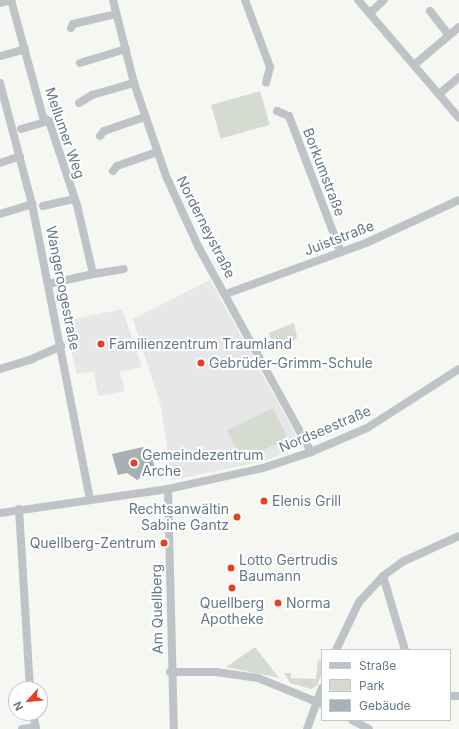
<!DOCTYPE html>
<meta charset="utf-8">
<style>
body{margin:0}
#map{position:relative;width:459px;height:729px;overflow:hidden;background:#f6f6f2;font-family:Inter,sans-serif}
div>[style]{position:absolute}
.built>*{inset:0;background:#e6e7e6}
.green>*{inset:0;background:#d6dbd1;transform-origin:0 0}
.building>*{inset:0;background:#a7b1b5}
.street>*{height:8px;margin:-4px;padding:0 4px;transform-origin:4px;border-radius:4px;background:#bec3c7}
.dots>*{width:11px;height:11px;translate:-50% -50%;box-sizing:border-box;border:2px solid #fff;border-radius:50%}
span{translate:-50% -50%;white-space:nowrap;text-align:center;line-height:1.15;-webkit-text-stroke:4px #fff;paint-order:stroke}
.street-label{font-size:14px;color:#647884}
.poi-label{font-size:14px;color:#647884}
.left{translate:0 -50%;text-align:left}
.right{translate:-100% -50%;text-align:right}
.legend{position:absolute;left:321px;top:649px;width:130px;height:72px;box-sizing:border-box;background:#fff;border:1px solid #c1c9ce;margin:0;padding:5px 7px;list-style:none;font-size:12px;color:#647884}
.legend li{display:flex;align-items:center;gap:8px;height:20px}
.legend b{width:20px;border:1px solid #c1c9ce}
.north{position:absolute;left:8px;top:681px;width:40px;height:40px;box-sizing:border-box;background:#fff;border:1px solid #c1c9ce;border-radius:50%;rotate:243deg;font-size:11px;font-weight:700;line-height:16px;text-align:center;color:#647884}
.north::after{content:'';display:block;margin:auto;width:14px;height:18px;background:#e54024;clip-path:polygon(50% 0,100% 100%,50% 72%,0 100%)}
</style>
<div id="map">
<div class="built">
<div style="clip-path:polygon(210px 280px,300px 442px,297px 448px,265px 461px,172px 480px,161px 407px,133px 319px)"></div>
<div style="clip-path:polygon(122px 309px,142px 367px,120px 372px,125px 391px,98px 396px,94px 371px,77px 374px,64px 321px)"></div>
</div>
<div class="green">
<div style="left:260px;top:91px;width:35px;height:51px;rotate:74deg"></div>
<div style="clip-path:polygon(294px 323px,297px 337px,291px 344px,274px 351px,269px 333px)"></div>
<div style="left:273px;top:408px;width:34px;height:51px;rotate:64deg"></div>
<div style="clip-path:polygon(255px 647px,279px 678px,226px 667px)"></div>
<div style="clip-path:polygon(318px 660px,322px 661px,322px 672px,317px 686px,311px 689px,290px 683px,284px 673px,291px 673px,291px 678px,316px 679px)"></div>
</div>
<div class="building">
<div style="clip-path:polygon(143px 447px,148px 455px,152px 454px,154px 466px,148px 467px,146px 475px,137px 480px,127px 473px,118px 475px,112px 454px)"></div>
</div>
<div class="street">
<div style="left:11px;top:0;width:121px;rotate:74.7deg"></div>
<div style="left:43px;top:117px;width:7px;rotate:34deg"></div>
<div style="left:49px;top:121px;width:89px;rotate:71.6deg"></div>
<div style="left:77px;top:205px;width:71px;rotate:76.9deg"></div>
<div style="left:93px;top:274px;width:45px;rotate:167.2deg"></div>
<div style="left:113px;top:0;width:86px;rotate:75.8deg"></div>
<div style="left:134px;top:83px;width:98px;rotate:71deg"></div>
<div style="left:166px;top:176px;width:79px;rotate:65.4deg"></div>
<div style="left:199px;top:248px;width:233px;rotate:61.2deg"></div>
<div style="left:245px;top:0;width:72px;rotate:69.5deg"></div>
<div style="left:270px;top:67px;width:16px;rotate:104deg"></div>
<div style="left:358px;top:0;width:155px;rotate:49.4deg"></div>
<div style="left:0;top:3px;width:12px;rotate:-14deg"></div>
<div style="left:430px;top:11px;width:31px;rotate:52deg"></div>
<div style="left:370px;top:13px;width:19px;rotate:-43deg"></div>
<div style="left:71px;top:28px;width:4px;rotate:-63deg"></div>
<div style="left:73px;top:24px;width:44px;rotate:-13.1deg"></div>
<div style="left:1px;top:56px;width:25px;rotate:-16deg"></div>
<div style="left:80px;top:63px;width:48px;rotate:-16.9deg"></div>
<div style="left:414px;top:65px;width:59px;rotate:-40.2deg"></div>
<div style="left:0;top:83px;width:125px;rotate:75.2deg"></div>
<div style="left:32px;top:204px;width:301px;rotate:78.9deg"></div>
<div style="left:439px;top:94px;width:26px;rotate:-40deg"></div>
<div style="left:79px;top:103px;width:15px;rotate:-32deg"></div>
<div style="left:92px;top:95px;width:44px;rotate:-15.9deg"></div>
<div style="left:277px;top:111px;width:13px;rotate:23deg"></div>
<div style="left:289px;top:116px;width:143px;rotate:69.2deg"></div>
<div style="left:21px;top:129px;width:29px;rotate:-16deg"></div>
<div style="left:100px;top:136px;width:6px;rotate:-51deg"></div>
<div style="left:104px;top:131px;width:43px;rotate:-18.9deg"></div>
<div style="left:0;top:163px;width:21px;rotate:-19deg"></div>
<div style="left:113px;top:171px;width:6px;rotate:-51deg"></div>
<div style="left:117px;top:166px;width:42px;rotate:-19.3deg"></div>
<div style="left:43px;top:206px;width:32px;rotate:-13deg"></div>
<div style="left:0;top:214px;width:34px;rotate:-17deg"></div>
<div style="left:93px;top:274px;width:31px;rotate:-9deg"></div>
<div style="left:226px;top:294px;width:149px;rotate:-20deg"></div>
<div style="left:366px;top:243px;width:102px;rotate:-24.8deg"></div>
<div style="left:0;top:369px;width:34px;rotate:-17deg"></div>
<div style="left:32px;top:359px;width:32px;rotate:-24deg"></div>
<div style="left:168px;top:489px;width:240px;rotate:88.6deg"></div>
<div style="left:19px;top:509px;width:180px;rotate:86.5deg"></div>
<div style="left:0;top:513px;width:170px;rotate:-8.1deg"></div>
<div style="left:168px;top:489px;width:97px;rotate:-12.5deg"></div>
<div style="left:263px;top:468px;width:51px;rotate:-18.4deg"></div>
<div style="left:311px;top:452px;width:61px;rotate:-23.2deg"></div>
<div style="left:367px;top:428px;width:109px;rotate:-32.7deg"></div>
<div style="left:383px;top:576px;width:77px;rotate:73.4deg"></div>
<div style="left:336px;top:650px;width:53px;rotate:-64.4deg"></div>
<div style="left:359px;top:602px;width:35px;rotate:-47deg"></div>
<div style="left:383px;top:576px;width:26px;rotate:-36deg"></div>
<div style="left:404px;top:561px;width:60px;rotate:-24.4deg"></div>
<div style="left:170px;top:672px;width:46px"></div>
<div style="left:216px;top:672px;width:42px;rotate:8.1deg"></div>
<div style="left:258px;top:678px;width:69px;rotate:22.1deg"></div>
<div style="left:450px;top:696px;width:9px"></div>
<div style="left:33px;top:713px;width:16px;rotate:79deg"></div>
<div style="left:352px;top:720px;width:19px;rotate:28deg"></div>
<div style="left:22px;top:729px;width:14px;rotate:-8deg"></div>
<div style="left:307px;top:729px;width:44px;rotate:-69.9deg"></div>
</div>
<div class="dots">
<div style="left:101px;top:344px;background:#e54024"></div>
<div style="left:201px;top:363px;background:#e54024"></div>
<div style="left:134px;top:463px;background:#e54024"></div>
<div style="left:264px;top:501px;background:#e54024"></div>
<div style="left:237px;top:517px;background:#e54024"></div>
<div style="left:164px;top:543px;background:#e54024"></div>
<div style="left:231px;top:568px;background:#e54024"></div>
<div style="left:232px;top:588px;background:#e54024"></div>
<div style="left:278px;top:603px;background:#e54024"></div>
</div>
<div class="street-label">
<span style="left:65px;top:133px;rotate:71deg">Mellumer Weg</span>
<span style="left:324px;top:172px;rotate:69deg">Borkumstraße</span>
<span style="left:206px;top:227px;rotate:63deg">Norderneystraße</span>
<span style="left:339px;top:238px;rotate:-21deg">Juiststraße</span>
<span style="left:63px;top:288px;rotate:79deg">Wangeroogestraße</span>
<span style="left:325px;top:429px;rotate:-23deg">Nordseestraße</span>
<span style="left:157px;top:609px;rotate:-91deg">Am Quellberg</span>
</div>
<div class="poi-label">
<span class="left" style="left:109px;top:344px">Familienzentrum Traumland</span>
<span class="left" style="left:209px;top:363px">Gebrüder-Grimm-Schule</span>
<span class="left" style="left:142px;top:463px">Gemeindezentrum<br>Arche</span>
<span class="left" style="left:272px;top:501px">Elenis Grill</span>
<span class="right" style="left:229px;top:517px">Rechtsanwältin<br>Sabine Gantz</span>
<span class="right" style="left:156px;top:543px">Quellberg-Zentrum</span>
<span class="left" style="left:239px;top:568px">Lotto Gertrudis<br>Baumann</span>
<span style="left:232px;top:611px">Quellberg<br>Apotheke</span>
<span class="left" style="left:286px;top:603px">Norma</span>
</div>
<ul class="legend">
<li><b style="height:5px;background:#bec3c7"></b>Straße</li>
<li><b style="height:11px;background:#d6dbd1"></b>Park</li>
<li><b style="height:11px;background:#a7b1b5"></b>Gebäude</li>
</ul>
<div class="north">N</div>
</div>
